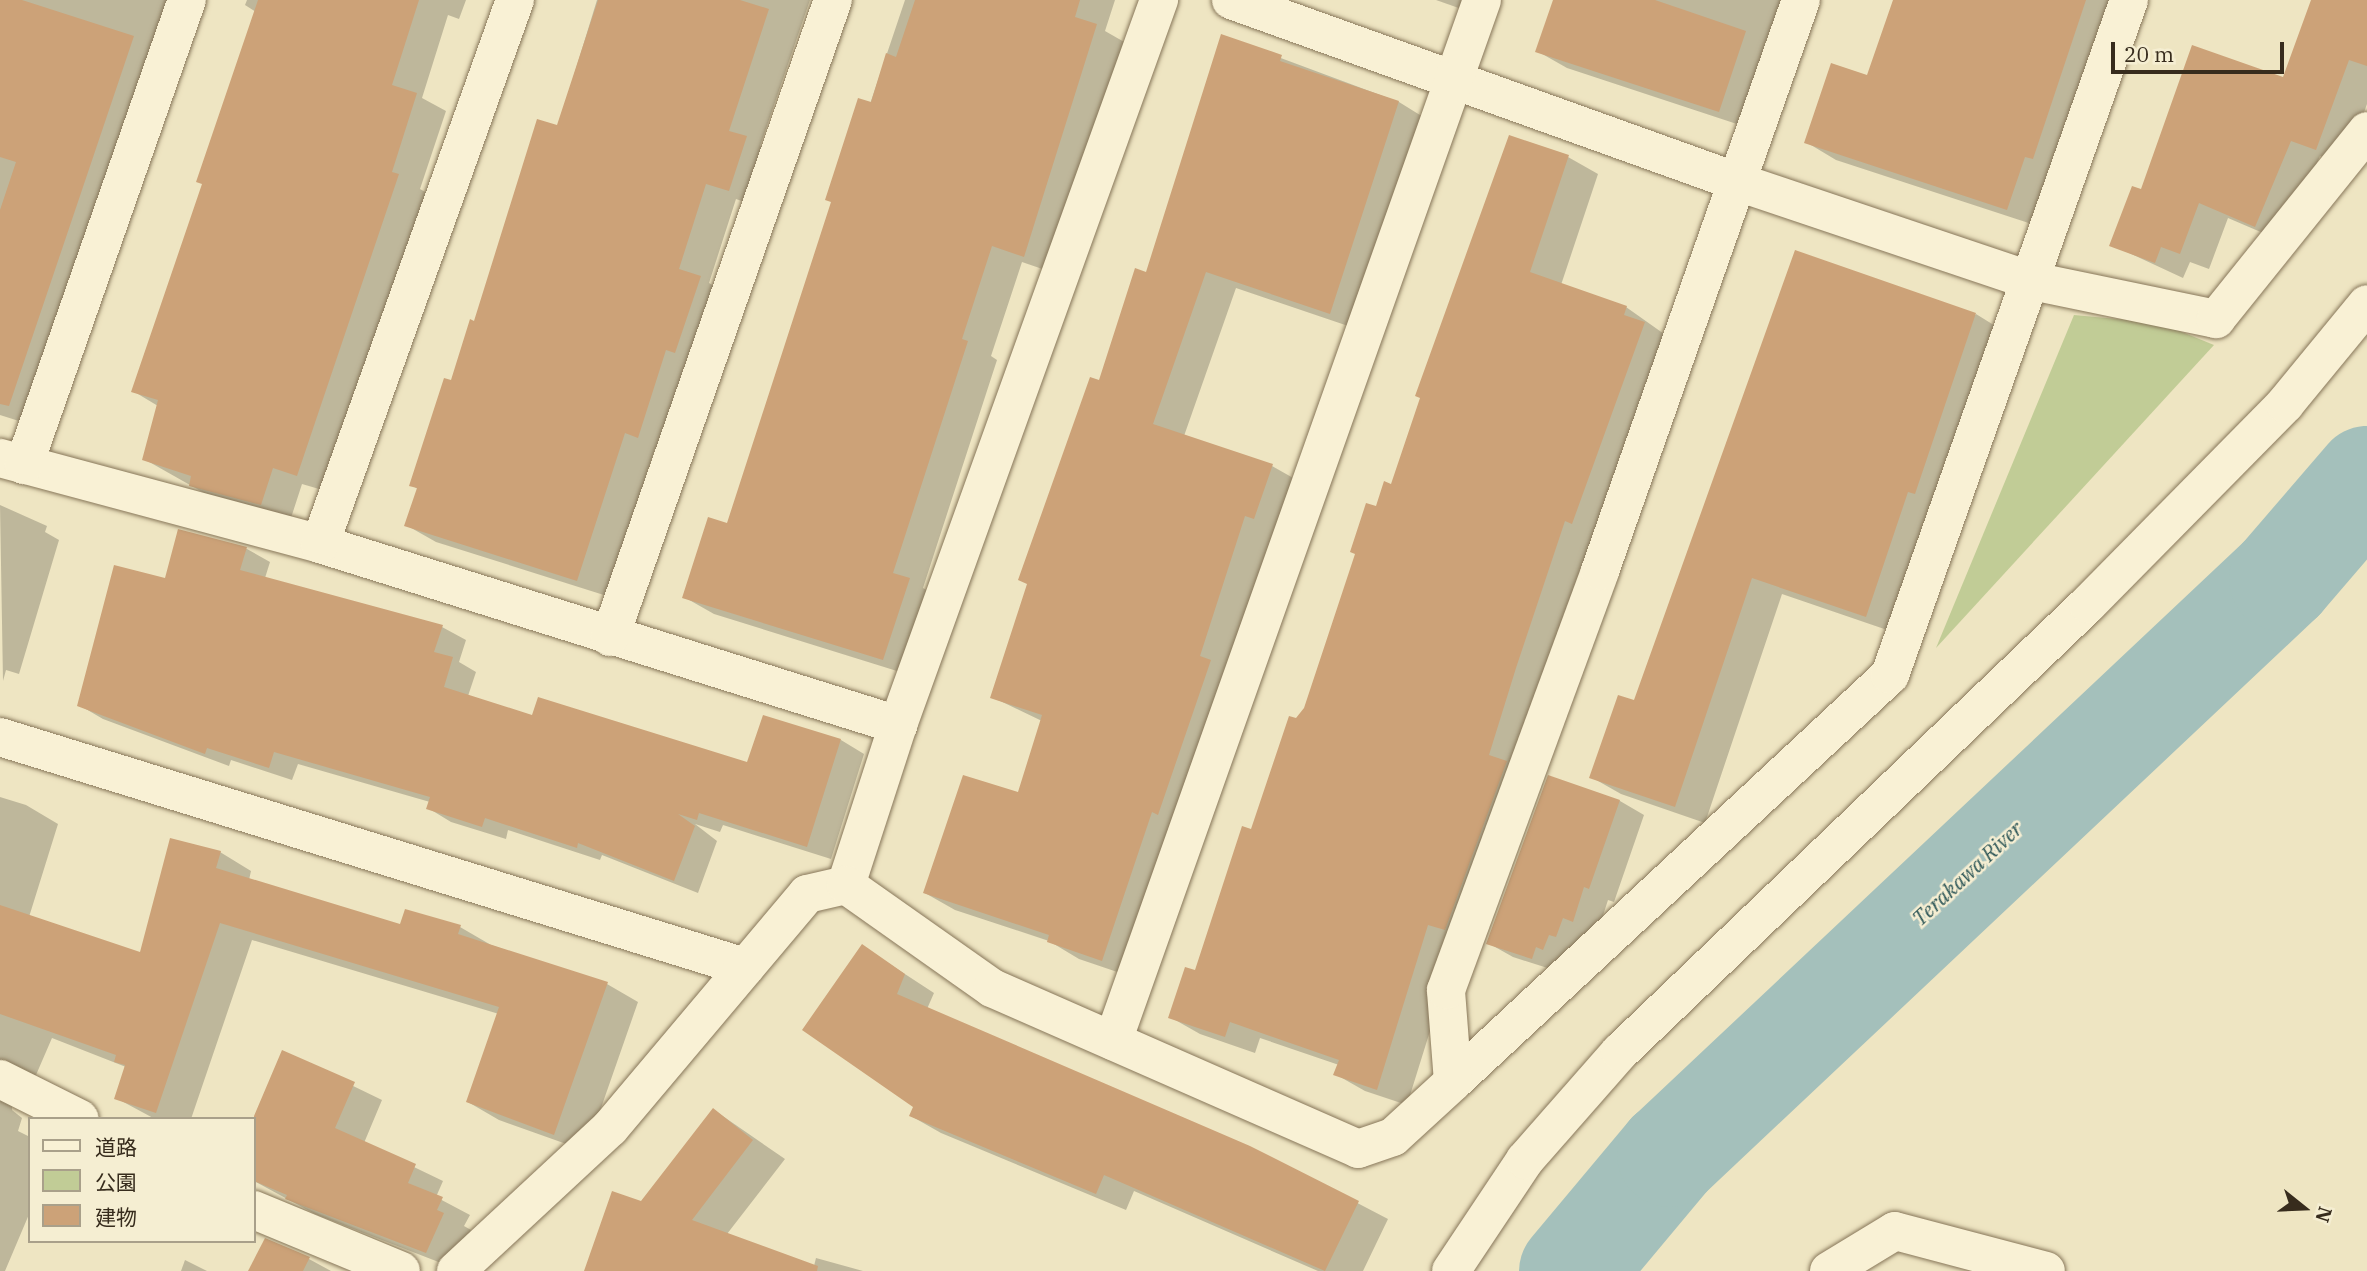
<!DOCTYPE html>
<meta charset="utf-8">
<style>
body{margin:0}
#map{position:relative;width:2367px;height:1271px;overflow:hidden;background:#eee5c2;font-family:"IBM Plex Serif","Noto Sans JP",serif}
div>[style]{position:absolute}
.green>*{inset:0;background:#c1cc96}
.shadow>*{inset:0;background:#0003}
.river>*{height:105px;margin:-52.5px;padding:0 52.5px;transform-origin:52.5px;border-radius:52.5px;background:#a4c0bb}
.building>*{inset:0;background:#cca278}
.roads{filter:drop-shadow(0 0 2px #877659) drop-shadow(0 0 2px #877659)}
.minor>*{height:38px;margin:-19px;padding:0 19px;transform-origin:19px;border-radius:19px;background:#f9f1d5}
span{translate:-50% -50%;white-space:nowrap;text-align:center;line-height:1.15;-webkit-text-stroke:5px #f5eed2;paint-order:stroke}
.water-label{font-size:21px;color:#2d5657;font-style:italic}
.legend{position:absolute;left:28px;top:1117px;width:228px;height:126px;box-sizing:border-box;background:#f5eed2;border:2px solid #a9a08a;margin:0;padding:9px 12px;list-style:none;font-size:21px;color:#372c1d}
.legend li{display:flex;align-items:center;gap:14px;height:35px}
.legend b{width:35px;border:2px solid #a9a08a}
.north{position:absolute;left:2269px;top:1173px;width:70px;height:70px;-webkit-text-stroke:5px #f5eed2;paint-order:stroke;rotate:108deg;font-size:19px;font-weight:700;line-height:28px;text-align:center;color:#372c1d}
.north::after{content:'';display:block;margin:auto;width:24px;height:32px;background:#372c1d;clip-path:polygon(50% 0,100% 100%,50% 72%,0 100%)}
.scale{position:absolute;left:2111px;top:42px;width:173px;height:32px;box-sizing:border-box;border:4px solid #372c1d;border-top:0;padding-left:9px;font-size:21px;line-height:24px;white-space:nowrap;color:#372c1d;-webkit-text-stroke:5px #f5eed2;paint-order:stroke}
</style>
<div id="map">
<div class="green">
<div style="clip-path:polygon(2074px 315px,2160px 323px,2214px 345px,1936px 648px)"></div>
</div>
<div class="shadow">
<div style="clip-path:polygon(0 0,181px 0,41px 428px,0 415px)"></div>
<div style="clip-path:polygon(247px 0,466px 0,459px 19px,448px 15px,422px 98px,446px 111px,420px 189px,427px 193px,326px 491px,302px 484px,290px 521px,220px 502px,144px 459px,158px 406px,133px 391px,204px 185px,256px 12px,245px 5px)"></div>
<div style="clip-path:polygon(597px 0,810px 0,760px 146px,776px 155px,759px 207px,736px 199px,709px 283px,730px 295px,668px 453px,655px 449px,607px 596px,436px 542px,406px 525px,418px 489px,411px 485px,558px 127px)"></div>
<div style="clip-path:polygon(905px 0,1115px 0,1105px 31px,1126px 43px,1054px 273px,1022px 262px,991px 356px,997px 360px,923px 588px,939px 597px,913px 676px,714px 614px,684px 597px,728px 526px)"></div>
<div style="clip-path:polygon(1436px 0,1474px 0,1470px 12px)"></div>
<div style="clip-path:polygon(1555px 0,1782px 0,1765px 44px,1775px 50px,1749px 128px,1567px 68px,1537px 51px)"></div>
<div style="clip-path:polygon(1895px 0,2122px 0,2038px 226px,1836px 160px,1806px 142px,1868px 78px)"></div>
<div style="clip-path:polygon(2313px 0,2367px 0,2367px 104px,2345px 165px,2320px 156px,2284px 242px,2228px 218px,2209px 269px,2190px 262px,2183px 278px,2112px 245px,2142px 191px,2284px 79px)"></div>
<div style="clip-path:polygon(1222px 36px,1399px 102px,1428px 120px,1360px 330px,1236px 288px,1184px 436px,1272px 466px,1302px 483px,1132px 977px,1079px 959px,1049px 941px,955px 910px,925px 893px,1019px 794px,1042px 721px,992px 697px,1100px 382px,1147px 274px)"></div>
<div style="clip-path:polygon(1510px 137px,1568px 157px,1598px 174px,1561px 285px,1626px 307px,1674px 341px,1458px 941px,1407px 1105px,1365px 1091px,1335px 1074px,1339px 1065px,1260px 1038px,1255px 1053px,1200px 1034px,1170px 1017px,1196px 972px,1297px 721px,1306px 709px,1377px 508px,1392px 486px)"></div>
<div style="clip-path:polygon(1976px 314px,2005px 332px,1896px 633px,1782px 594px,1705px 823px,1621px 794px,1591px 777px,1635px 702px)"></div>
<div style="clip-path:polygon(0 505px,47px 526px,45px 532px,59px 540px,19px 674px,6px 670px,3px 681px)"></div>
<div style="clip-path:polygon(179px 531px,247px 549px,270px 562px,265px 578px,442px 627px,466px 640px,459px 662px,476px 672px,468px 696px,534px 718px,749px 764px,841px 740px,864px 754px,831px 859px,723px 825px,720px 832px,695px 824px,717px 841px,698px 893px,602px 855px,600px 860px,508px 830px,506px 839px,451px 822px,428px 808px,430px 802px,298px 764px,292px 780px,231px 760px,229px 766px,103px 719px,79px 705px,167px 580px)"></div>
<div style="clip-path:polygon(1549px 777px,1620px 801px,1644px 815px,1614px 902px,1608px 900px,1597px 934px,1557px 971px,1513px 957px,1488px 943px)"></div>
<div style="clip-path:polygon(0 797px,26px 805px,58px 824px,29px 917px,141px 954px,220px 852px,251px 871px,249px 880px,401px 926px,460px 927px,491px 945px,607px 984px,638px 1002px,586px 1151px,499px 1120px,468px 1102px,499px 1014px,252px 940px,191px 1119px,155px 1119px,116px 1098px,126px 1067px,52px 1038px,36px 1075px,12px 1087px,12px 1110px,22px 1118px,18px 1131px,30px 1137px,30px 1212px,5px 1271px,0 1271px)"></div>
<div style="clip-path:polygon(862px 946px,934px 993px,927px 1009px,1250px 1147px,1388px 1219px,1363px 1271px,1318px 1271px,1134px 1191px,1126px 1210px,941px 1133px,911px 1116px,915px 1106px)"></div>
<div style="clip-path:polygon(283px 1052px,382px 1100px,364px 1143px,443px 1181px,436px 1197px,470px 1215px,464px 1226px,471px 1230px,454px 1268px,315px 1214px,254px 1181px,258px 1135px,254px 1120px)"></div>
<div style="clip-path:polygon(714px 1110px,785px 1159px,727px 1234px,814px 1266px,816px 1258px,863px 1271px,586px 1271px)"></div>
<div style="clip-path:polygon(266px 1240px,309px 1259px,331px 1271px,250px 1271px)"></div>
<div style="clip-path:polygon(185px 1260px,207px 1271px,181px 1271px)"></div>
</div>
<div class="river">
<div style="left:1571px;top:1271px;width:153px;rotate:-50.1deg"></div>
<div style="left:1669px;top:1154px;width:840px;rotate:-43.26deg"></div>
<div style="left:2281px;top:578px;width:132px;rotate:-49.3deg"></div>
</div>
<div class="building">
<div style="clip-path:polygon(0 0,22px 0,134px 36px,9px 406px,0 404px,0 210px,16px 162px,0 157px)"></div>
<div style="clip-path:polygon(258px 0,419px 0,392px 85px,417px 93px,392px 172px,399px 174px,297px 476px,273px 468px,261px 505px,189px 486px,191px 476px,142px 460px,158px 400px,131px 392px,202px 184px,196px 182px)"></div>
<div style="clip-path:polygon(598px 0,740px 0,769px 9px,729px 131px,747px 136px,729px 191px,706px 184px,679px 269px,701px 276px,675px 353px,666px 350px,638px 438px,625px 433px,577px 581px,404px 526px,417px 488px,409px 486px,444px 378px,451px 380px,470px 319px,474px 321px,537px 119px,557px 125px)"></div>
<div style="clip-path:polygon(915px 0,1080px 0,1075px 17px,1097px 24px,1024px 257px,992px 246px,962px 339px,968px 341px,893px 573px,910px 578px,883px 660px,682px 598px,708px 517px,727px 523px,831px 202px,825px 200px,858px 98px,871px 102px,886px 53px,896px 57px)"></div>
<div style="clip-path:polygon(1553px 0,1655px 0,1746px 31px,1719px 112px,1535px 52px)"></div>
<div style="clip-path:polygon(1893px 0,2086px 0,2033px 159px,2025px 157px,2007px 210px,1804px 143px,1831px 63px,1867px 75px)"></div>
<div style="clip-path:polygon(2311px 0,2367px 0,2367px 66px,2349px 60px,2316px 150px,2291px 141px,2255px 227px,2199px 203px,2180px 254px,2161px 247px,2155px 263px,2109px 246px,2132px 186px,2141px 189px,2192px 45px,2283px 77px)"></div>
<div style="clip-path:polygon(1221px 34px,1282px 55px,1280px 61px,1399px 101px,1330px 314px,1206px 272px,1153px 424px,1273px 464px,1254px 519px,1245px 516px,1200px 656px,1211px 660px,1158px 815px,1152px 812px,1102px 961px,1047px 942px,1049px 935px,923px 893px,963px 775px,1018px 792px,1042px 715px,990px 698px,1027px 584px,1018px 580px,1090px 377px,1099px 380px,1135px 268px,1146px 272px)"></div>
<div style="clip-path:polygon(1509px 135px,1569px 155px,1530px 272px,1627px 306px,1624px 315px,1645px 322px,1572px 524px,1565px 521px,1516px 668px,1489px 755px,1507px 761px,1445px 930px,1428px 925px,1377px 1090px,1333px 1075px,1339px 1060px,1230px 1022px,1225px 1037px,1168px 1018px,1185px 967px,1195px 970px,1242px 826px,1251px 829px,1289px 716px,1296px 718px,1304px 708px,1355px 554px,1350px 552px,1366px 503px,1376px 506px,1384px 481px,1391px 484px,1420px 398px,1415px 396px)"></div>
<div style="clip-path:polygon(1795px 250px,1976px 313px,1915px 494px,1908px 492px,1866px 617px,1752px 578px,1675px 807px,1589px 778px,1618px 695px,1634px 700px)"></div>
<div style="clip-path:polygon(178px 529px,247px 547px,240px 570px,443px 625px,434px 652px,453px 657px,444px 687px,532px 715px,538px 697px,747px 762px,763px 715px,841px 739px,807px 847px,699px 813px,697px 820px,678px 814px,695px 826px,674px 881px,578px 843px,577px 848px,485px 818px,482px 827px,426px 809px,430px 797px,274px 752px,269px 768px,207px 748px,205px 754px,77px 706px,114px 565px,165px 578px)"></div>
<div style="clip-path:polygon(1548px 775px,1620px 800px,1589px 889px,1584px 887px,1573px 922px,1563px 918px,1556px 937px,1549px 935px,1543px 950px,1536px 947px,1532px 959px,1486px 944px)"></div>
<div style="clip-path:polygon(170px 838px,221px 851px,216px 868px,400px 924px,405px 909px,461px 925px,458px 934px,608px 982px,554px 1135px,466px 1102px,499px 1007px,220px 923px,156px 1113px,114px 1099px,125px 1065px,114px 1062px,116px 1055px,0 1014px,0 905px,140px 952px)"></div>
<div style="clip-path:polygon(862px 944px,905px 974px,897px 994px,1250px 1146px,1359px 1201px,1325px 1271px,1104px 1175px,1096px 1194px,909px 1116px,913px 1107px,802px 1030px)"></div>
<div style="clip-path:polygon(282px 1050px,355px 1082px,335px 1128px,416px 1164px,408px 1183px,443px 1197px,437px 1210px,444px 1213px,426px 1253px,285px 1199px,287px 1195px,254px 1181px,254px 1116px)"></div>
<div style="clip-path:polygon(713px 1108px,753px 1140px,692px 1220px,818px 1266px,817px 1271px,584px 1271px,612px 1191px,641px 1201px)"></div>
<div style="clip-path:polygon(265px 1238px,310px 1257px,303px 1271px,248px 1271px)"></div>
</div>
<div class="roads">
<div class="minor">
<div style="left:1231px;top:0;width:539px;rotate:19.75deg"></div>
<div style="left:1738px;top:182px;width:310px;rotate:18.6deg"></div>
<div style="left:2032px;top:281px;width:188px;rotate:11.7deg"></div>
<div style="left:2216px;top:319px;width:241px;rotate:-51.2deg"></div>
<div style="left:0;top:458px;width:331px;rotate:15deg"></div>
<div style="left:320px;top:544px;width:606px;rotate:17.39deg"></div>
<div style="left:24px;top:465px;width:493px;rotate:-70.7deg"></div>
<div style="left:320px;top:544px;width:578px;rotate:-70.28deg"></div>
<div style="left:610px;top:637px;width:675px;rotate:-70.71deg"></div>
<div style="left:0;top:737px;width:780px;rotate:17.16deg"></div>
<div style="left:846px;top:885px;width:168px;rotate:-72deg"></div>
<div style="left:898px;top:725px;width:771px;rotate:-70.2deg"></div>
<div style="left:1113px;top:1041px;width:1104px;rotate:-70.48deg"></div>
<div style="left:0;top:1079px;width:89px;rotate:26.6deg"></div>
<div style="left:1453px;top:1082px;width:597px;rotate:-42.96deg"></div>
<div style="left:1890px;top:675px;width:716px;rotate:-70.5deg"></div>
<div style="left:254px;top:1210px;width:159px;rotate:22.5deg"></div>
<div style="left:456px;top:1271px;width:210px;rotate:-42.9deg"></div>
<div style="left:610px;top:1128px;width:306px;rotate:-49.9deg"></div>
<div style="left:807px;top:894px;width:40px;rotate:-13deg"></div>
<div style="left:846px;top:885px;width:179px;rotate:35.2deg"></div>
<div style="left:992px;top:988px;width:400px;rotate:23.7deg"></div>
<div style="left:1358px;top:1149px;width:37px;rotate:-19deg"></div>
<div style="left:1393px;top:1137px;width:81px;rotate:-42.5deg"></div>
<div style="left:1453px;top:1082px;width:92px;rotate:-94.4deg"></div>
<div style="left:1446px;top:990px;width:446px;rotate:-69.8deg"></div>
<div style="left:1600px;top:571px;width:605px;rotate:-70.61deg"></div>
<div style="left:1451px;top:1271px;width:133px;rotate:-56.3deg"></div>
<div style="left:1525px;top:1160px;width:144px;rotate:-48.7deg"></div>
<div style="left:1620px;top:1052px;width:648px;rotate:-43.75deg"></div>
<div style="left:2088px;top:604px;width:281px;rotate:-45.4deg"></div>
<div style="left:2285px;top:404px;width:129px;rotate:-50.6deg"></div>
<div style="left:1829px;top:1271px;width:77px;rotate:-31.2deg"></div>
<div style="left:1895px;top:1231px;width:156px;rotate:14.8deg"></div>
</div>
</div>
<div class="water-label">
<span style="left:1967px;top:873px;rotate:-43deg">Terakawa River</span>
</div>
<ul class="legend">
<li><b style="height:9px;background:#f9f1d5"></b>道路</li>
<li><b style="height:19px;background:#c1cc96"></b>公園</li>
<li><b style="height:19px;background:#cca278"></b>建物</li>
</ul>
<div class="north">N</div>
<div class="scale">20 m</div>
</div>
